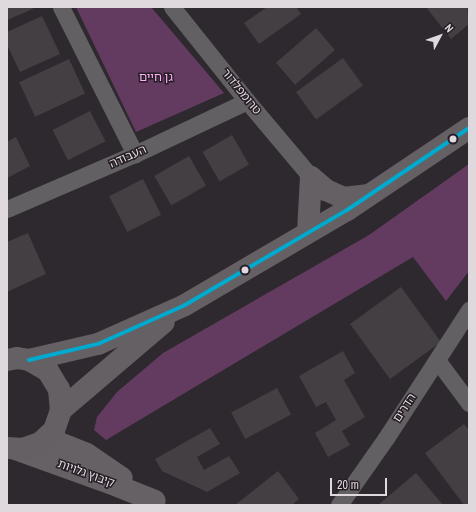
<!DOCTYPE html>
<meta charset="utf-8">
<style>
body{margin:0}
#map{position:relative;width:476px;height:512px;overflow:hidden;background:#2e292e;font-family:"Archivo Narrow","Noto Sans Hebrew",sans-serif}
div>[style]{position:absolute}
.green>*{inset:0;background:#633b60}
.building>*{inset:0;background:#443f43;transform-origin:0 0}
.street>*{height:17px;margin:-8.5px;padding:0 8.5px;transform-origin:8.5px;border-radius:8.5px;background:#626062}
.secondary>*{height:22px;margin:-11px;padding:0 11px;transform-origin:11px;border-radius:11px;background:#656165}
.primary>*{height:22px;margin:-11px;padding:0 11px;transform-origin:11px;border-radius:11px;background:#646064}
.bus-1>*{height:4px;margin:-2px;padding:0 2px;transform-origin:2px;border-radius:2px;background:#00a9ce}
.dots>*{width:11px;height:11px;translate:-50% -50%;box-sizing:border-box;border:2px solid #261d25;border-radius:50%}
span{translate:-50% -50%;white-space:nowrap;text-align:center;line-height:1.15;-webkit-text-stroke:3px #261d25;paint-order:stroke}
.park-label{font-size:12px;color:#ffb4f8}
.street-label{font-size:12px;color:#dfd9de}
.frame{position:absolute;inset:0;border:8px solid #dfd9de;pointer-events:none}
.north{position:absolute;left:420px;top:16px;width:40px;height:40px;-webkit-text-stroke:3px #261d25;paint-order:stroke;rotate:49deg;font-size:11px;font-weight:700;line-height:16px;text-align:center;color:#dfd9de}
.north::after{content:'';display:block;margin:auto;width:14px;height:18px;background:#dfd9de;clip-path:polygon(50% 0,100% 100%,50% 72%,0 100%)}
.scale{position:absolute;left:330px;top:478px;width:57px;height:18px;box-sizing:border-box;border:2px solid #dfd9de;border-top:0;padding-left:5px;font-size:12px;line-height:14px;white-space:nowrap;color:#dfd9de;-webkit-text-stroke:3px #261d25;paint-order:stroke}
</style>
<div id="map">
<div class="green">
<div style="clip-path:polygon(76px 7px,151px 7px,224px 93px,136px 132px)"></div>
<div style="clip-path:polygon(469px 164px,469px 271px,446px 301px,413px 257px,106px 440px,94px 430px,97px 417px,117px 392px,163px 353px,369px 235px)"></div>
</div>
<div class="building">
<div style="clip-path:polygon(7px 7px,32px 7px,33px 9px,7px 20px)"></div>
<div style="clip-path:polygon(267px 7px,296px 7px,301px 14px,259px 44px,244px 23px)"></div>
<div style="clip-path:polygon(426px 7px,467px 7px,469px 24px,451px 39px)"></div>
<div style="clip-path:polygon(42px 16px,60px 54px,20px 72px,7px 45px,7px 32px)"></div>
<div style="left:316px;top:28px;width:29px;height:53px;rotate:49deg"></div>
<div style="left:343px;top:58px;width:34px;height:58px;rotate:54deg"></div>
<div style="left:69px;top:59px;width:38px;height:55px;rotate:65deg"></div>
<div style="left:90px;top:111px;width:34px;height:42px;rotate:63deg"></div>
<div style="left:232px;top:135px;width:34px;height:34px;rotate:60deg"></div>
<div style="clip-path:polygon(16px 137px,30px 166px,7px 178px,7px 142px)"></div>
<div style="left:189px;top:156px;width:34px;height:40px;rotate:60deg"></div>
<div style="left:143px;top:179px;width:40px;height:38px;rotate:63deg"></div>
<div style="clip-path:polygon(28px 233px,46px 274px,7px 292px,7px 242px)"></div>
<div style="left:401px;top:287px;width:68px;height:63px;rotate:54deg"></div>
<div style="clip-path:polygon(343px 351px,355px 373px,344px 380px,365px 417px,342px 431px,350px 445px,328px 457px,315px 433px,336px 420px,326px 402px,316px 407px,299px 376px)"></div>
<div style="left:277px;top:388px;width:30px;height:52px;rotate:62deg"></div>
<div style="clip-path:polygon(464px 424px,469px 430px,469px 505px,464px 505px,425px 453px)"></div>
<div style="clip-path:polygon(210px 428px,220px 444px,197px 457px,204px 470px,229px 456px,240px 473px,207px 492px,162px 471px,155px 459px)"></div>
<div style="clip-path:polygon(278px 471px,299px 499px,292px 505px,235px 505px)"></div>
<div style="clip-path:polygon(416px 473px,443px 505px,378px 505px)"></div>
</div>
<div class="street">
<div style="left:61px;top:7px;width:165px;rotate:63.3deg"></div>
<div style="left:172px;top:7px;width:120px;rotate:51.4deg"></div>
<div style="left:247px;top:101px;width:99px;rotate:49.9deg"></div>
<div style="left:7px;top:209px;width:139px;rotate:-23.3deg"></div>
<div style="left:135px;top:154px;width:124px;rotate:-25.3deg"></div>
<div style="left:437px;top:360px;width:54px;rotate:53.3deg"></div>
<div style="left:339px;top:505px;width:82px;rotate:-55deg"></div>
<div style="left:386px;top:438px;width:153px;rotate:-57deg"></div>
</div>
<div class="secondary">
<div style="left:47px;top:438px;width:43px;rotate:21.8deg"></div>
<div style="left:87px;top:454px;width:42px;rotate:34.4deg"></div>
<div style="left:15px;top:449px;width:101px;rotate:19.7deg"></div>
<div style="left:110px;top:483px;width:48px;rotate:21.8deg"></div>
</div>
<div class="primary">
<div style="left:311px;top:177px;width:20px;rotate:41deg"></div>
<div style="left:326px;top:190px;width:20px;rotate:24deg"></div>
<div style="left:344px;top:198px;width:25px;rotate:-7deg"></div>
<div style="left:308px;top:232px;width:55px;rotate:-86.9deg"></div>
<div style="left:7px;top:360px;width:10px;rotate:-11deg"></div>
<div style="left:17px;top:358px;width:12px;rotate:9deg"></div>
<div style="left:29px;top:360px;width:22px;rotate:30deg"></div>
<div style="left:48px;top:371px;width:21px;rotate:59deg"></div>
<div style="left:59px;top:389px;width:21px;rotate:85deg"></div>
<div style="left:61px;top:410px;width:21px;rotate:109deg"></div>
<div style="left:54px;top:430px;width:19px;rotate:137deg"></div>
<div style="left:40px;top:443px;width:18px;rotate:161deg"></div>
<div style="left:23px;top:449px;width:16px;rotate:-176deg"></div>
<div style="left:29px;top:360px;width:71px;rotate:-13.1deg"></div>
<div style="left:98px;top:344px;width:95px;rotate:-24.1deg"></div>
<div style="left:185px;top:305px;width:188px;rotate:-30.4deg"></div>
<div style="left:347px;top:210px;width:147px;rotate:-33.9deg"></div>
<div style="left:61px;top:410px;width:135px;rotate:-40.5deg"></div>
</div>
<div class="bus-1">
<div style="left:29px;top:360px;width:71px;rotate:-13.1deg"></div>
<div style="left:98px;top:344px;width:95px;rotate:-24.1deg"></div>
<div style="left:185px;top:305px;width:188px;rotate:-30.4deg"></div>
<div style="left:347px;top:210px;width:147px;rotate:-33.9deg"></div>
</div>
<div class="dots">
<div style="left:453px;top:139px;background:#dfd9de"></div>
<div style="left:245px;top:270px;background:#dfd9de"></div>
</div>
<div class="park-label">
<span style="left:156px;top:78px">גן חיים</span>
</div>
<div class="street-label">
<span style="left:241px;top:92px;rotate:51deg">טרומפלדור</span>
<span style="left:128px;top:157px;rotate:-24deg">העבודה</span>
<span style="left:405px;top:408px;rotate:-57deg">הדרים</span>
<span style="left:86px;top:474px;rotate:20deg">קיבוץ גלויות</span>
</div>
<div class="frame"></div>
<div class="north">N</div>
<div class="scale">20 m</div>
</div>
